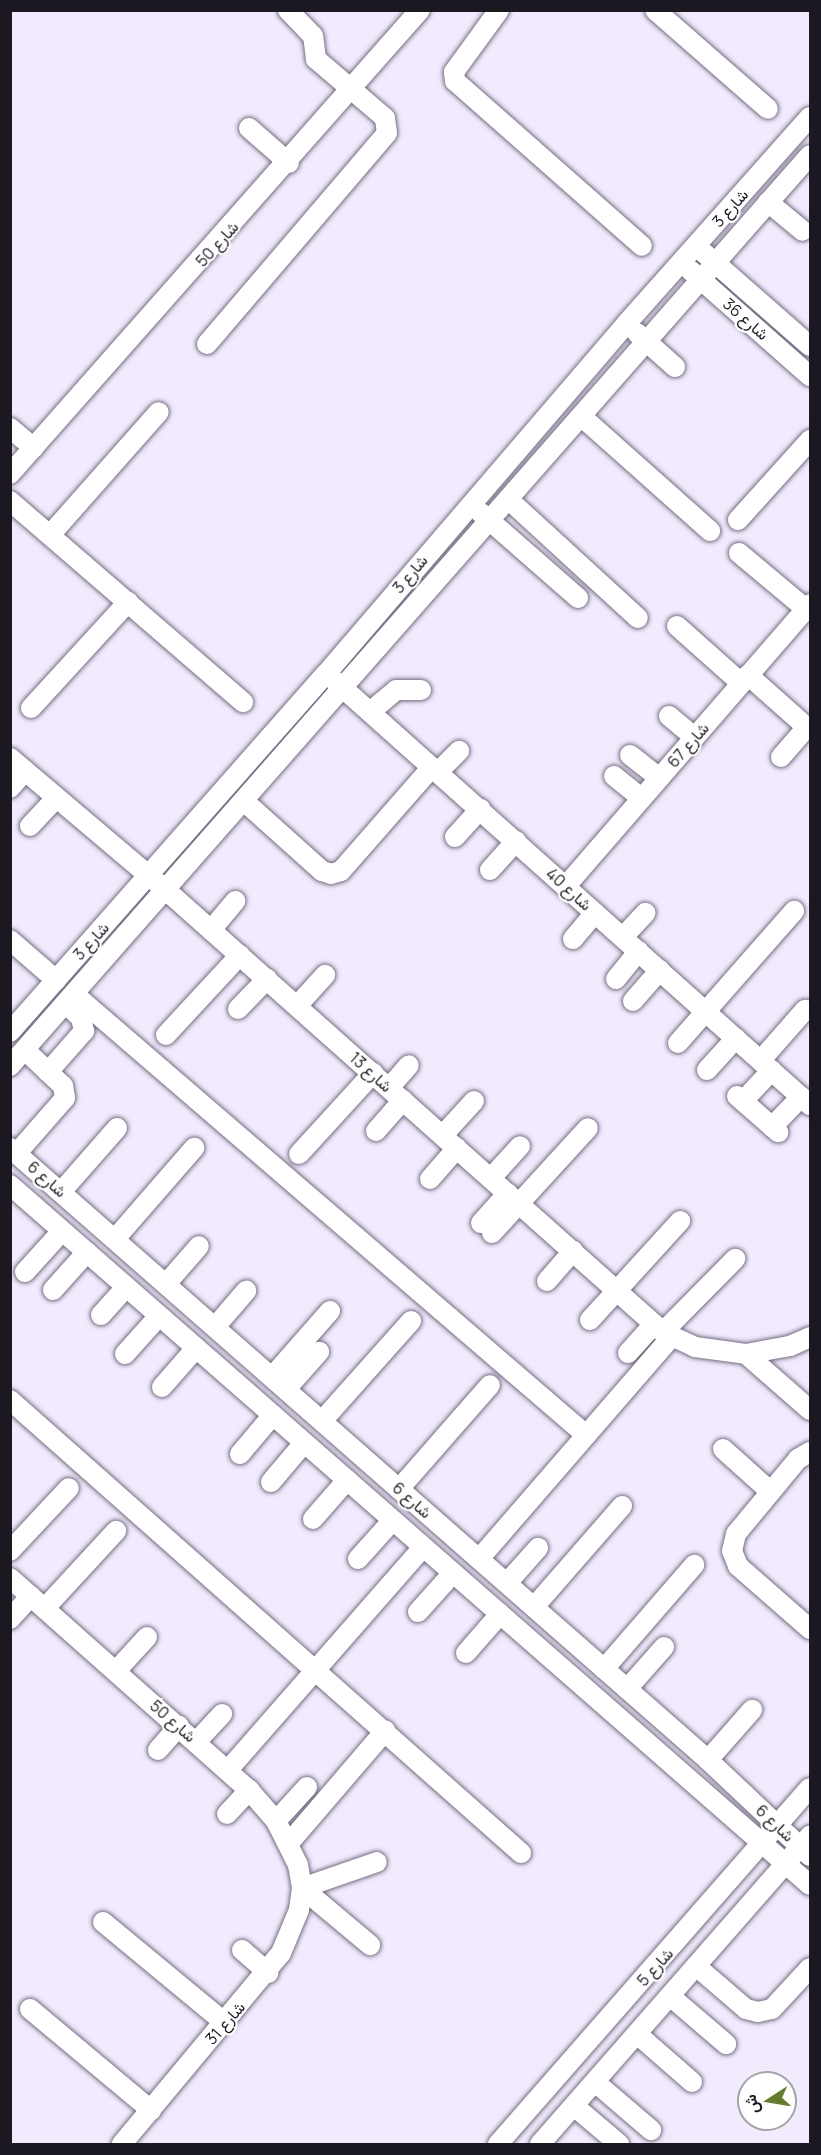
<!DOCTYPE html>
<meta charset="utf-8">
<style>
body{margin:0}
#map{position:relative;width:821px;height:2155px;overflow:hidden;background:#fbf9ff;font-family:Manrope,Vazirmatn,sans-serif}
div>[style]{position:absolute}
.built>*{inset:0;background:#f2eafd}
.roads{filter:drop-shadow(0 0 2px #766d83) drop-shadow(0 0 2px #766d83)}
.minor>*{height:20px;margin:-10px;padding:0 10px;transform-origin:10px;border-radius:10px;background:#fff}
span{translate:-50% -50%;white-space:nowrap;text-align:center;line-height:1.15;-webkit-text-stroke:4.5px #fff;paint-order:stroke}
.street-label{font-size:16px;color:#1c1821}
.frame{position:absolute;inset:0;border:12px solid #1c1821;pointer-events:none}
.north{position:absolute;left:737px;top:2071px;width:60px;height:60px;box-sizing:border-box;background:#fff;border:2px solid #a4a3a6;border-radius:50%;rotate:258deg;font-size:16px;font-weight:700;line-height:24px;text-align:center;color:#1c1821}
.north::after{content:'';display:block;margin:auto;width:21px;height:27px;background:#657c2e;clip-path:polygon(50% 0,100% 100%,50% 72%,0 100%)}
</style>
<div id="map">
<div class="built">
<div style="clip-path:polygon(evenodd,11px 11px,810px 11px,810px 2144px,11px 2144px,11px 11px,749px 2083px,785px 2083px,785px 2119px,749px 2119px,749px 2083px)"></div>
</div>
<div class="roads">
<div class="minor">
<div style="left:499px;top:10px;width:77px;rotate:126deg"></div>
<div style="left:454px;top:72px;width:9px;rotate:84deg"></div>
<div style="left:455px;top:81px;width:249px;rotate:41.4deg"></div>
<div style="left:655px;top:10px;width:150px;rotate:41.2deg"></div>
<div style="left:249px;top:128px;width:53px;rotate:41.2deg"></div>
<div style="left:768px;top:202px;width:45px;rotate:39.6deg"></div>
<div style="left:704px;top:253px;width:141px;rotate:41.3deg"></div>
<div style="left:690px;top:270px;width:160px;rotate:41.5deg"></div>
<div style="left:637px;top:333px;width:51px;rotate:41.8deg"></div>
<div style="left:207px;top:344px;width:277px;rotate:-49.5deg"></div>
<div style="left:387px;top:133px;width:15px;rotate:-98deg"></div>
<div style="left:385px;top:118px;width:91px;rotate:-139.5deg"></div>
<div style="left:316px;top:59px;width:23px;rotate:-97deg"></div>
<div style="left:313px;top:36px;width:36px;rotate:-134deg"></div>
<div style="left:581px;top:416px;width:173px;rotate:41.7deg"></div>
<div style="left:10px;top:428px;width:31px;rotate:40deg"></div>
<div style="left:10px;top:474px;width:619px;rotate:-48.54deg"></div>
<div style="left:508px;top:499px;width:176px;rotate:42.5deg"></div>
<div style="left:10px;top:501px;width:308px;rotate:40.8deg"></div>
<div style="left:481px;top:513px;width:129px;rotate:41.2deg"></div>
<div style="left:738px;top:520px;width:108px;rotate:-48deg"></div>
<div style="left:50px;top:535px;width:164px;rotate:-48.5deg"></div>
<div style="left:739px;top:553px;width:87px;rotate:39.9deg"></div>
<div style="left:677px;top:626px;width:86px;rotate:41.7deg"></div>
<div style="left:748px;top:675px;width:83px;rotate:41.6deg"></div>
<div style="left:335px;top:681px;width:637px;rotate:41.75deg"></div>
<div style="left:31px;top:708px;width:144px;rotate:-47.5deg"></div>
<div style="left:370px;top:712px;width:34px;rotate:-40deg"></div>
<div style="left:396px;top:690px;width:25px"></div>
<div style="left:669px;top:716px;width:33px;rotate:40deg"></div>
<div style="left:630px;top:755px;width:37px;rotate:38deg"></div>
<div style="left:781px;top:757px;width:40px;rotate:-49deg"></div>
<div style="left:10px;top:758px;width:206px;rotate:40.3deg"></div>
<div style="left:167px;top:891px;width:664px;rotate:41.64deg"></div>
<div style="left:663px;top:1332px;width:35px;rotate:25deg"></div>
<div style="left:695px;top:1347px;width:51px;rotate:7.8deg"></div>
<div style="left:746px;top:1354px;width:45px;rotate:-10.3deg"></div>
<div style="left:790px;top:1346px;width:22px;rotate:-24deg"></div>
<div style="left:438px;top:772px;width:30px;rotate:-45deg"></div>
<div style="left:614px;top:776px;width:35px;rotate:39deg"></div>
<div style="left:10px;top:788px;width:23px;rotate:-49deg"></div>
<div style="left:245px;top:802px;width:103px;rotate:41.9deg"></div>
<div style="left:322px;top:871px;width:9px;rotate:18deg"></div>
<div style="left:331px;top:874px;width:10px;rotate:-17deg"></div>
<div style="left:341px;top:871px;width:138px;rotate:-48.8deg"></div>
<div style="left:30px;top:826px;width:38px;rotate:-47deg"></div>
<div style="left:455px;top:837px;width:38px;rotate:-48deg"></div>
<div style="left:490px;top:870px;width:39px;rotate:-48deg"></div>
<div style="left:566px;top:886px;width:373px;rotate:-49.1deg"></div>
<div style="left:211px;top:930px;width:38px;rotate:-50deg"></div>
<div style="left:623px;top:937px;width:33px;rotate:-47deg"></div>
<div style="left:573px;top:939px;width:34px;rotate:-50deg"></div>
<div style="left:10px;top:940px;width:61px;rotate:41deg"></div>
<div style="left:616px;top:979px;width:36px;rotate:-51deg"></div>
<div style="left:74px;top:994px;width:676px;rotate:40.74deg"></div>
<div style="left:633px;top:1001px;width:41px;rotate:-48.9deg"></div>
<div style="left:297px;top:1006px;width:42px;rotate:-47.9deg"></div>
<div style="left:238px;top:1009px;width:42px;rotate:-46deg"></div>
<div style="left:10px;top:1032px;width:478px;rotate:-48.6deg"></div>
<div style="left:326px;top:674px;width:461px;rotate:-49.4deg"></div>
<div style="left:626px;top:324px;width:277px;rotate:-48.4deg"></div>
<div style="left:166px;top:1035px;width:109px;rotate:-47.2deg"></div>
<div style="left:678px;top:1043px;width:176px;rotate:-48.7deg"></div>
<div style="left:761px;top:1060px;width:67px;rotate:-48.7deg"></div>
<div style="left:10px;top:1066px;width:1212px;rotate:-48.71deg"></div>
<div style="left:707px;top:1070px;width:43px;rotate:-47.8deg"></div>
<div style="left:48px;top:1072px;width:55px;rotate:-48.7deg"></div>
<div style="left:84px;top:1031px;width:13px;rotate:-103deg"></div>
<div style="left:81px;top:1018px;width:21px;rotate:-137deg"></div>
<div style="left:389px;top:1088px;width:30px;rotate:-49deg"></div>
<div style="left:737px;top:1096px;width:55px;rotate:41.3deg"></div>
<div style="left:743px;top:1101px;width:42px;rotate:-46.9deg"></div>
<div style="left:772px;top:1127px;width:42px;rotate:-46deg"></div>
<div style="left:376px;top:1131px;width:41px;rotate:-48.9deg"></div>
<div style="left:443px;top:1135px;width:46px;rotate:-47.6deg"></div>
<div style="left:10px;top:1148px;width:928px;rotate:41.24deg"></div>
<div style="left:708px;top:1760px;width:140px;rotate:43.3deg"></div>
<div style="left:17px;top:1153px;width:73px;rotate:-48.9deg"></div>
<div style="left:65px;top:1098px;width:12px;rotate:-99deg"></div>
<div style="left:63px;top:1086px;width:52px;rotate:-136.5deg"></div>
<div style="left:299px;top:1154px;width:110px;rotate:-47.6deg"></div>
<div style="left:491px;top:1178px;width:43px;rotate:-47.8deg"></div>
<div style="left:430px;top:1179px;width:41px;rotate:-48.9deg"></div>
<div style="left:10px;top:1185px;width:1063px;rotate:41.19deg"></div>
<div style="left:61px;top:1192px;width:85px;rotate:-48.8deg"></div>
<div style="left:481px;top:1223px;width:40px;rotate:-48deg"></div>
<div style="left:492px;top:1233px;width:142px;rotate:-47.6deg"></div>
<div style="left:115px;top:1239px;width:121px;rotate:-49deg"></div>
<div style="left:25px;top:1272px;width:55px;rotate:-47.9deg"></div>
<div style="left:547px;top:1281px;width:40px;rotate:-49deg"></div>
<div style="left:166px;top:1284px;width:50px;rotate:-49deg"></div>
<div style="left:53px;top:1290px;width:51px;rotate:-48.2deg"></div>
<div style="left:101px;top:1315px;width:38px;rotate:-48deg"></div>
<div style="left:590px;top:1320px;width:134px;rotate:-47.7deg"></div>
<div style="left:215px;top:1327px;width:48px;rotate:-49.3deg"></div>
<div style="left:663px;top:1332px;width:103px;rotate:-45.4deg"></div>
<div style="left:628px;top:1353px;width:39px;rotate:-48deg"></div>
<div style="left:125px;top:1354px;width:51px;rotate:-48.2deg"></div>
<div style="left:746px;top:1354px;width:85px;rotate:41.2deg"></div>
<div style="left:272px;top:1377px;width:88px;rotate:-48.7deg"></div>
<div style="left:162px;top:1387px;width:52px;rotate:-48.9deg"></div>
<div style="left:286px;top:1389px;width:50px;rotate:-48.3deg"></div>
<div style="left:10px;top:1400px;width:683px;rotate:41.56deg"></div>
<div style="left:322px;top:1421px;width:134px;rotate:-48.3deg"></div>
<div style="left:723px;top:1449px;width:64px;rotate:41.9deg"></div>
<div style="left:810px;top:1452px;width:14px;rotate:150deg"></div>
<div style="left:798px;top:1459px;width:97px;rotate:129.6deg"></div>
<div style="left:736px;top:1534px;width:17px;rotate:103deg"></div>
<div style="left:732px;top:1551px;width:16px;rotate:68deg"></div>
<div style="left:738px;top:1566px;width:96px;rotate:41.2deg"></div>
<div style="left:240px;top:1454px;width:51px;rotate:-49.8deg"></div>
<div style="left:271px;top:1482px;width:51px;rotate:-49.8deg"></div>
<div style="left:399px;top:1489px;width:138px;rotate:-48.8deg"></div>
<div style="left:313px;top:1519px;width:52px;rotate:-48.9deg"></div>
<div style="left:10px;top:1551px;width:86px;rotate:-46.9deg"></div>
<div style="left:358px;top:1559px;width:52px;rotate:-48.1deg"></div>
<div style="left:479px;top:1559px;width:294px;rotate:-49.1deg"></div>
<div style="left:10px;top:1578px;width:319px;rotate:41.6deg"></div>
<div style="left:249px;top:1790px;width:41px;rotate:48.9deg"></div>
<div style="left:276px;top:1821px;width:49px;rotate:63.4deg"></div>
<div style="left:298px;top:1865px;width:23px;rotate:80deg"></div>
<div style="left:302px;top:1888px;width:22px;rotate:98deg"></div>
<div style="left:299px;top:1910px;width:47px;rotate:112.7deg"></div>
<div style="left:281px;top:1953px;width:249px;rotate:129.8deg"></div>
<div style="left:507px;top:1583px;width:47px;rotate:-48.5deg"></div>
<div style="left:534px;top:1607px;width:134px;rotate:-48.9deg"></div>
<div style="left:45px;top:1608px;width:105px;rotate:-47.3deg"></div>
<div style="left:418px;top:1612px;width:52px;rotate:-48.1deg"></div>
<div style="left:10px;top:1619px;width:31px;rotate:-48deg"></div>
<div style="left:466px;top:1653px;width:52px;rotate:-48.9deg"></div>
<div style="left:604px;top:1669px;width:138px;rotate:-49.1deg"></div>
<div style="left:116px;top:1671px;width:46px;rotate:-47.6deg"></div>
<div style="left:627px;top:1689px;width:56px;rotate:-48.6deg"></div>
<div style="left:197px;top:1741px;width:37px;rotate:-47deg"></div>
<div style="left:158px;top:1750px;width:32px;rotate:-49deg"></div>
<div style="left:708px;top:1760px;width:67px;rotate:-48.7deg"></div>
<div style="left:228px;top:1770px;width:296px;rotate:-48.8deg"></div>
<div style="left:227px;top:1814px;width:33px;rotate:-47deg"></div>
<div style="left:276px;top:1821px;width:46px;rotate:-47.6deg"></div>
<div style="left:289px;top:1843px;width:148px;rotate:-49.4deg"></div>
<div style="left:302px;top:1888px;width:89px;rotate:40deg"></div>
<div style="left:302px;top:1888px;width:79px;rotate:-19.1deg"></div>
<div style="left:103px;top:1922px;width:158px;rotate:39.6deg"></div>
<div style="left:242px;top:1950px;width:35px;rotate:41deg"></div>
<div style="left:696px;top:1966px;width:66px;rotate:40.7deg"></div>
<div style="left:746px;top:2009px;width:12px;rotate:14deg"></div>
<div style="left:758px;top:2012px;width:14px;rotate:-12deg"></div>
<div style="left:772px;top:2009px;width:56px;rotate:-47.2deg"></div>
<div style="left:670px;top:1996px;width:74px;rotate:40.6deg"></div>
<div style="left:30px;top:2009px;width:158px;rotate:39.9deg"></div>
<div style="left:637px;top:2034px;width:73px;rotate:41.1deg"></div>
<div style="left:595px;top:2082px;width:74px;rotate:40.6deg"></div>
<div style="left:574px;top:2106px;width:59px;rotate:40.2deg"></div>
<div style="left:498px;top:2144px;width:473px;rotate:-48.8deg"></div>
<div style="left:540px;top:2144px;width:410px;rotate:-48.8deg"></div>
</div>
</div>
<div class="street-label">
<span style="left:730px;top:208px;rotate:-48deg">شارع 3</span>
<span style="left:217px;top:244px;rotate:-48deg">شارع 50</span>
<span style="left:746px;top:319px;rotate:41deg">شارع 36</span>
<span style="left:410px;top:574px;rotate:-50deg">شارع 3</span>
<span style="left:688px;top:745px;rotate:-49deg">شارع 67</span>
<span style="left:569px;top:889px;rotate:42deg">شارع 40</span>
<span style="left:91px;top:941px;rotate:-48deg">شارع 3</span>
<span style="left:371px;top:1072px;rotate:42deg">شارع 13</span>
<span style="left:47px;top:1179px;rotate:41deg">شارع 6</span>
<span style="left:412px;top:1500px;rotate:41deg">شارع 6</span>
<span style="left:173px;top:1721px;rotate:41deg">شارع 50</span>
<span style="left:775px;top:1823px;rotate:43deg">شارع 6</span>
<span style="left:655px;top:1967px;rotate:-48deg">شارع 5</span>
<span style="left:225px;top:2023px;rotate:-49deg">شارع 31</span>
</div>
<div class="frame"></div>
<div class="north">ش</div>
</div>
